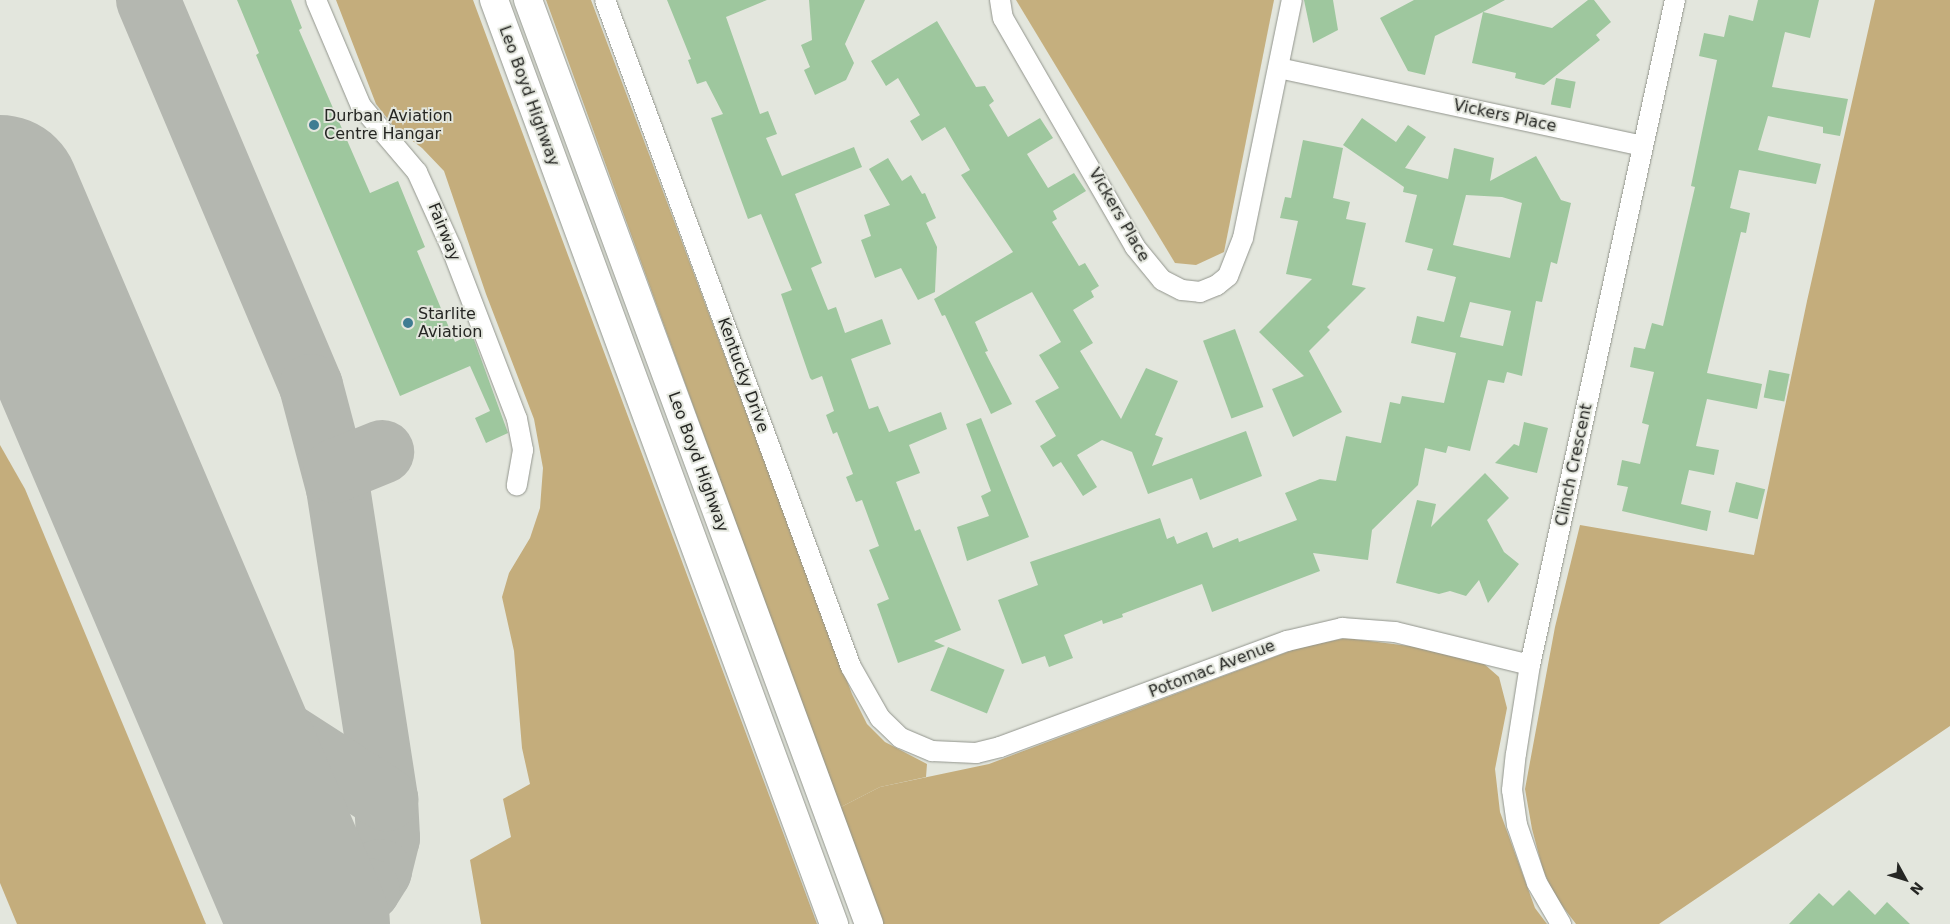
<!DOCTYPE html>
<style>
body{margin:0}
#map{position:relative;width:1950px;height:924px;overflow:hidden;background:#e3e6dd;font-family:"DejaVu Sans",sans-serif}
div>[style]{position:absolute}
.green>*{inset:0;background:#c5af7e}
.forest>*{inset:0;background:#c4ad7c}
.taxiway>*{height:64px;margin:-32px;padding:0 32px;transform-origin:32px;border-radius:32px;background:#b4b7b0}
.runway>*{height:160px;margin:-80px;padding:0 80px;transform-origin:80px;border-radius:80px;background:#b4b7b0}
.building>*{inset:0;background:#9ec79e;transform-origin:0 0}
.roads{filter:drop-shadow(0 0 1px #92958d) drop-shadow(0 0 1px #92958d)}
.street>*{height:20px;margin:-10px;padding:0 10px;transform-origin:10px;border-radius:10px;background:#fff}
.highway>*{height:28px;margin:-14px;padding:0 14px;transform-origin:14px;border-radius:14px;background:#fff}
.dots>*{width:14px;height:14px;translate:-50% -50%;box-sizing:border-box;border:2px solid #e3e6dd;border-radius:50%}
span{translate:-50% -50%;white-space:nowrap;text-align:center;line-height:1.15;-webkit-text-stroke:4px #e3e6dd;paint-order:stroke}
.street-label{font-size:16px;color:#262724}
.poi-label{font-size:16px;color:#262724}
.left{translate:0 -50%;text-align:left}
.north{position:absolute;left:1880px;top:854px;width:50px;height:50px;-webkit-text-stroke:4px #e3e6dd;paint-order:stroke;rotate:129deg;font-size:14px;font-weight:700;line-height:20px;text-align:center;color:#262724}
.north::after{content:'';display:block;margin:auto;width:18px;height:22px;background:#262724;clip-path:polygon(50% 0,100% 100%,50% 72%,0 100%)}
</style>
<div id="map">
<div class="green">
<div style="clip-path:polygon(546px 0,591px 0,852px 694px,867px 724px,885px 742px,927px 764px,926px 777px,880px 787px,839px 808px)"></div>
<div style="clip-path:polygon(1016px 0,1274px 0,1224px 252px,1196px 265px,1175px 263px)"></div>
</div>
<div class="forest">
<div style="clip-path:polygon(336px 0,473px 0,817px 924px,481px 924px,470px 860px,511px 837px,503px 799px,530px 784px,522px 748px,514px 651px,502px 597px,509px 573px,530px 538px,540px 508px,543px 468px,534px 419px,486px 294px,444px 171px,422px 148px,394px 127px,376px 104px)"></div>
<div style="clip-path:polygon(1875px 0,1950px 0,1950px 726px,1659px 924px,1576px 924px,1554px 895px,1543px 870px,1532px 829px,1525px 789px,1555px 627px,1580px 525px,1754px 555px,1807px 301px)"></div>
<div style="clip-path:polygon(0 445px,25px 489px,206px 924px,17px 924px,0 883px)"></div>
<div style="clip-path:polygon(1346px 638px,1417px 647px,1483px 663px,1499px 677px,1507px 708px,1495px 769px,1500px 812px,1535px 908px,1547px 924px,880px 924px,839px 808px,880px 787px,989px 764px,1298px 648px)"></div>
</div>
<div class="taxiway">
<div style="left:148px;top:0;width:419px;rotate:67.1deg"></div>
<div style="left:311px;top:386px;width:106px;rotate:75.2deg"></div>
<div style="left:338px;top:488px;width:315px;rotate:81.2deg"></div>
<div style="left:386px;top:799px;width:39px;rotate:87deg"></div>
<div style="left:388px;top:838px;width:34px;rotate:104deg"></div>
<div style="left:380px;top:871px;width:22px;rotate:122deg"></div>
<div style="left:368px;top:890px;width:19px;rotate:141deg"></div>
<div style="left:353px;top:902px;width:49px;rotate:157.1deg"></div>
<div style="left:335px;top:471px;width:51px;rotate:-22deg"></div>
<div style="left:209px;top:685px;width:211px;rotate:32.8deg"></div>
</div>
<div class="runway">
<div style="left:0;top:195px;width:792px;rotate:66.96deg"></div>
</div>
<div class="building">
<div style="clip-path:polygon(237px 0,291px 0,302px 28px,299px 30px,370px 193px,398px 181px,425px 247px,417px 251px,455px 342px,472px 334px,508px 433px,486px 443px,475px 418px,490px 411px,470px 366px,400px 396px,256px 55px,259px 53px)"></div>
<div style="clip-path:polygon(667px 0,767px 0,726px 17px,760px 114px,768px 111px,777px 134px,766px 138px,782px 176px,854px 147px,862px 167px,795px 194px,822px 263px,811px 268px,828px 310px,836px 307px,845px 333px,882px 319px,891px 344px,851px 359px,869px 409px,878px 406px,889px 432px,941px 412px,947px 429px,909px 445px,920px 473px,896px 482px,915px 531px,920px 529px,961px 630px,934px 641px,945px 646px,898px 663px,877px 604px,889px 599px,869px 550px,879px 546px,862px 500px,856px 502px,846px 477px,853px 474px,837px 432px,833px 434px,826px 415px,834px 411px,822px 376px,812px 380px,810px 378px,781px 294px,792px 290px,761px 214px,748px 219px,711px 118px,723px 114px,706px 81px,697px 84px,688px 60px,691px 59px)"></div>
<div style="clip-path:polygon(809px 0,865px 0,845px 44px,854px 63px,846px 80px,815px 95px,804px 70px,810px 67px,801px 45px,812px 40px)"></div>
<div style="clip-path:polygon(1304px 0,1333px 0,1338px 30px,1313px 43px)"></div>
<div style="clip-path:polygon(1414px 0,1505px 0,1483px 12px,1552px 28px,1588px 0,1594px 0,1611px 22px,1596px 35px,1600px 40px,1544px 85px,1515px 78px,1516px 73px,1472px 63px,1483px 12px,1435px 36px,1425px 75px,1408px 71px,1380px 18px)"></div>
<div style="clip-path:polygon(1758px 0,1819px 0,1810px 38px,1785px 32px,1772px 87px,1848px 99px,1840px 136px,1823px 133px,1823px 127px,1768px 116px,1758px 150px,1821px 164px,1816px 184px,1739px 170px,1730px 208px,1750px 213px,1746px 233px,1741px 232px,1707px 373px,1762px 384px,1757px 409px,1707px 399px,1696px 446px,1719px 450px,1714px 475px,1689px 470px,1681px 504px,1711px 511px,1707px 531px,1622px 511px,1628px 487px,1617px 485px,1622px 460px,1640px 464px,1649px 425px,1642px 423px,1654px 372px,1630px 367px,1634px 347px,1645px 349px,1652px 323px,1663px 326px,1695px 187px,1691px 186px,1717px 60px,1699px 56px,1704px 33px,1724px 37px,1729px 15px,1753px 21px)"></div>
<div style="clip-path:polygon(937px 21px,976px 87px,985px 86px,994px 101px,989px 105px,1008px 137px,1040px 118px,1053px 138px,1027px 154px,1048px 188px,1074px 173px,1086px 191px,1053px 211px,1057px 219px,1052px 222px,1079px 266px,1085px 263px,1099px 286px,1091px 291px,1094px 297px,1073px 310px,1093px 343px,1080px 351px,1121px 419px,1146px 368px,1178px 381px,1155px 435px,1163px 438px,1152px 466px,1246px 431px,1262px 476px,1200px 500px,1192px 478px,1148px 494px,1132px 452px,1102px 440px,1077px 455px,1097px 487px,1083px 496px,1061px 462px,1053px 467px,1040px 446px,1056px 436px,1035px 401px,1059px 388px,1039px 355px,1061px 342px,1032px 292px,975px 322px,988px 351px,985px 352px,1012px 404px,991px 414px,945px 315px,942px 316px,934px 299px,1013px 252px,961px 175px,970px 170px,945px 127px,922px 141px,910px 121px,920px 115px,898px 78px,886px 86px,871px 61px)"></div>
<div style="left:1556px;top:78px;width:20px;height:27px;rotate:11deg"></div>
<div style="clip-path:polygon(evenodd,1362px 118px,1396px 142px,1408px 125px,1426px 137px,1405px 168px,1448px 179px,1454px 148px,1494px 158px,1490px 181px,1536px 156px,1561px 200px,1571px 203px,1557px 264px,1551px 262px,1542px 302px,1536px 301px,1522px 376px,1507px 372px,1504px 383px,1488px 380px,1470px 451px,1448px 446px,1446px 453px,1425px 448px,1418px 485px,1372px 530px,1368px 560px,1313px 553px,1320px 571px,1212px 612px,1202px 584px,1122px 614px,1123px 617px,1103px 624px,1102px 620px,1064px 635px,1073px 658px,1049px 667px,1045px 656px,1022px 664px,998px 600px,1038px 585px,1030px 562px,1160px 518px,1167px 539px,1174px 536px,1177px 544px,1207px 532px,1213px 548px,1238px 538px,1239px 542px,1297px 520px,1285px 493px,1320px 479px,1336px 481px,1346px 436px,1381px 443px,1390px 402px,1400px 404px,1402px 396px,1444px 403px,1456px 353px,1411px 343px,1417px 316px,1444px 322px,1456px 277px,1427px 270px,1433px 249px,1405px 242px,1417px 195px,1403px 192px,1404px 187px,1343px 145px,1362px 118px,1466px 195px,1502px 197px,1522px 203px,1510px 258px,1453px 245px,1466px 195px,1362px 118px,1470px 302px,1511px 311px,1503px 346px,1460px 337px,1470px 302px)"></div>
<div style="clip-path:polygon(1303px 140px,1343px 148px,1333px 198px,1350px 202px,1346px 219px,1366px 223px,1352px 285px,1366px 288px,1327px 327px,1330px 330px,1309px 351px,1342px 412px,1293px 437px,1272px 389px,1304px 376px,1259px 332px,1312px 279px,1286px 274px,1298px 221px,1280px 218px,1285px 197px,1291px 198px)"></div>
<div style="clip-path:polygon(888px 158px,902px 181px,911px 175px,922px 194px,925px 193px,936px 218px,926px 223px,937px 247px,935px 292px,918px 300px,901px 268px,875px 278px,861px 240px,871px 236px,864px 215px,890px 205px,869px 169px)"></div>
<div style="left:1235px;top:329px;width:83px;height:34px;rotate:70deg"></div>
<div style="left:1769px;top:370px;width:21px;height:28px;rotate:11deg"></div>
<div style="clip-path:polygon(981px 418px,1029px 537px,967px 561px,957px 527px,989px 516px,981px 496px,991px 491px,966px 424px)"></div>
<div style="clip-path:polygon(1524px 422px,1548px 428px,1537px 473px,1495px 463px,1514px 444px,1519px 446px)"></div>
<div style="clip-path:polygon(1485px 473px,1509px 498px,1487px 520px,1504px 552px,1519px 564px,1488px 603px,1479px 580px,1466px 596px,1450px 591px,1439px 594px,1396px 583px,1417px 500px,1436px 504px,1431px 527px)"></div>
<div style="left:1736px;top:482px;width:30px;height:31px;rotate:14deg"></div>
<div style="left:948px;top:647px;width:61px;height:47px;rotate:22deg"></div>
<div style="clip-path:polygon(1849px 890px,1875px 915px,1887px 902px,1910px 924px,1789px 924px,1819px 893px,1833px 906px)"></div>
</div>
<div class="roads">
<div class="street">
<div style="left:316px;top:0;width:115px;rotate:67deg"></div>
<div style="left:361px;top:106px;width:87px;rotate:49.7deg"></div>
<div style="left:417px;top:172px;width:82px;rotate:65.6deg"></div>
<div style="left:451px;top:247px;width:184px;rotate:69deg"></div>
<div style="left:517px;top:419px;width:32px;rotate:79deg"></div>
<div style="left:523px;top:450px;width:36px;rotate:100deg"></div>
<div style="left:605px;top:0;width:711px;rotate:69.76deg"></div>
<div style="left:851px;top:667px;width:59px;rotate:60.4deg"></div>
<div style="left:880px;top:718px;width:29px;rotate:44deg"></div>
<div style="left:901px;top:738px;width:34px;rotate:23deg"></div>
<div style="left:932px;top:751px;width:44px;rotate:2.6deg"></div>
<div style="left:976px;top:753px;width:25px;rotate:-14deg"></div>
<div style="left:1000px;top:747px;width:306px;rotate:-20.3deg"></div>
<div style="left:1287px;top:641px;width:57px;rotate:-13.3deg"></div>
<div style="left:1342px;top:628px;width:53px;rotate:4.3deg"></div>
<div style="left:1395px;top:632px;width:139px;rotate:13.7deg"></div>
<div style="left:1000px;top:0;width:18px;rotate:81deg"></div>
<div style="left:1003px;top:18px;width:264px;rotate:60deg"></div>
<div style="left:1135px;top:247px;width:43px;rotate:50.7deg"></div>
<div style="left:1162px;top:280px;width:22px;rotate:27deg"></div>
<div style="left:1182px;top:290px;width:18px;rotate:6deg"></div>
<div style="left:1200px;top:292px;width:18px;rotate:-22deg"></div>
<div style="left:1217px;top:285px;width:14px;rotate:-39deg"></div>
<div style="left:1228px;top:276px;width:41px;rotate:-68.5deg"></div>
<div style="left:1243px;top:238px;width:243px;rotate:-78.4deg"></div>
<div style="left:1279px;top:68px;width:372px;rotate:12.1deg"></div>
<div style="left:1561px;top:924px;width:48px;rotate:-120.3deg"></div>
<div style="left:1537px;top:883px;width:61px;rotate:-109deg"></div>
<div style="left:1517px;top:825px;width:35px;rotate:-98deg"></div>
<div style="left:1512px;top:790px;width:36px;rotate:-84deg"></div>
<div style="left:1516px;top:754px;width:90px;rotate:-81.1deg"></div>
<div style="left:1530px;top:665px;width:681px;rotate:-77.7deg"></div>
</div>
<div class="highway">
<div style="left:494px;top:0;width:985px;rotate:69.8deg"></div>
<div style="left:528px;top:0;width:985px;rotate:69.74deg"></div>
</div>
</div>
<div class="dots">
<div style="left:314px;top:125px;background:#3f7c92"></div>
<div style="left:408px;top:323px;background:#3f7c92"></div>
</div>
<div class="street-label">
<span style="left:529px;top:96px;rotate:70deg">Leo Boyd Highway</span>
<span style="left:1505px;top:116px;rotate:12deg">Vickers Place</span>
<span style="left:1119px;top:215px;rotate:60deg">Vickers Place</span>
<span style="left:444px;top:232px;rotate:68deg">Fairway</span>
<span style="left:743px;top:375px;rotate:70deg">Kentucky Drive</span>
<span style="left:698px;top:462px;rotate:70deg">Leo Boyd Highway</span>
<span style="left:1574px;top:465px;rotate:-78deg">Clinch Crescent</span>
<span style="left:1212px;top:669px;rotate:-21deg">Potomac Avenue</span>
</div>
<div class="poi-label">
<span class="left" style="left:324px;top:125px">Durban Aviation<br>Centre Hangar</span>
<span class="left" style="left:418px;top:323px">Starlite<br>Aviation</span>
</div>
<div class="north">N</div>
</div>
